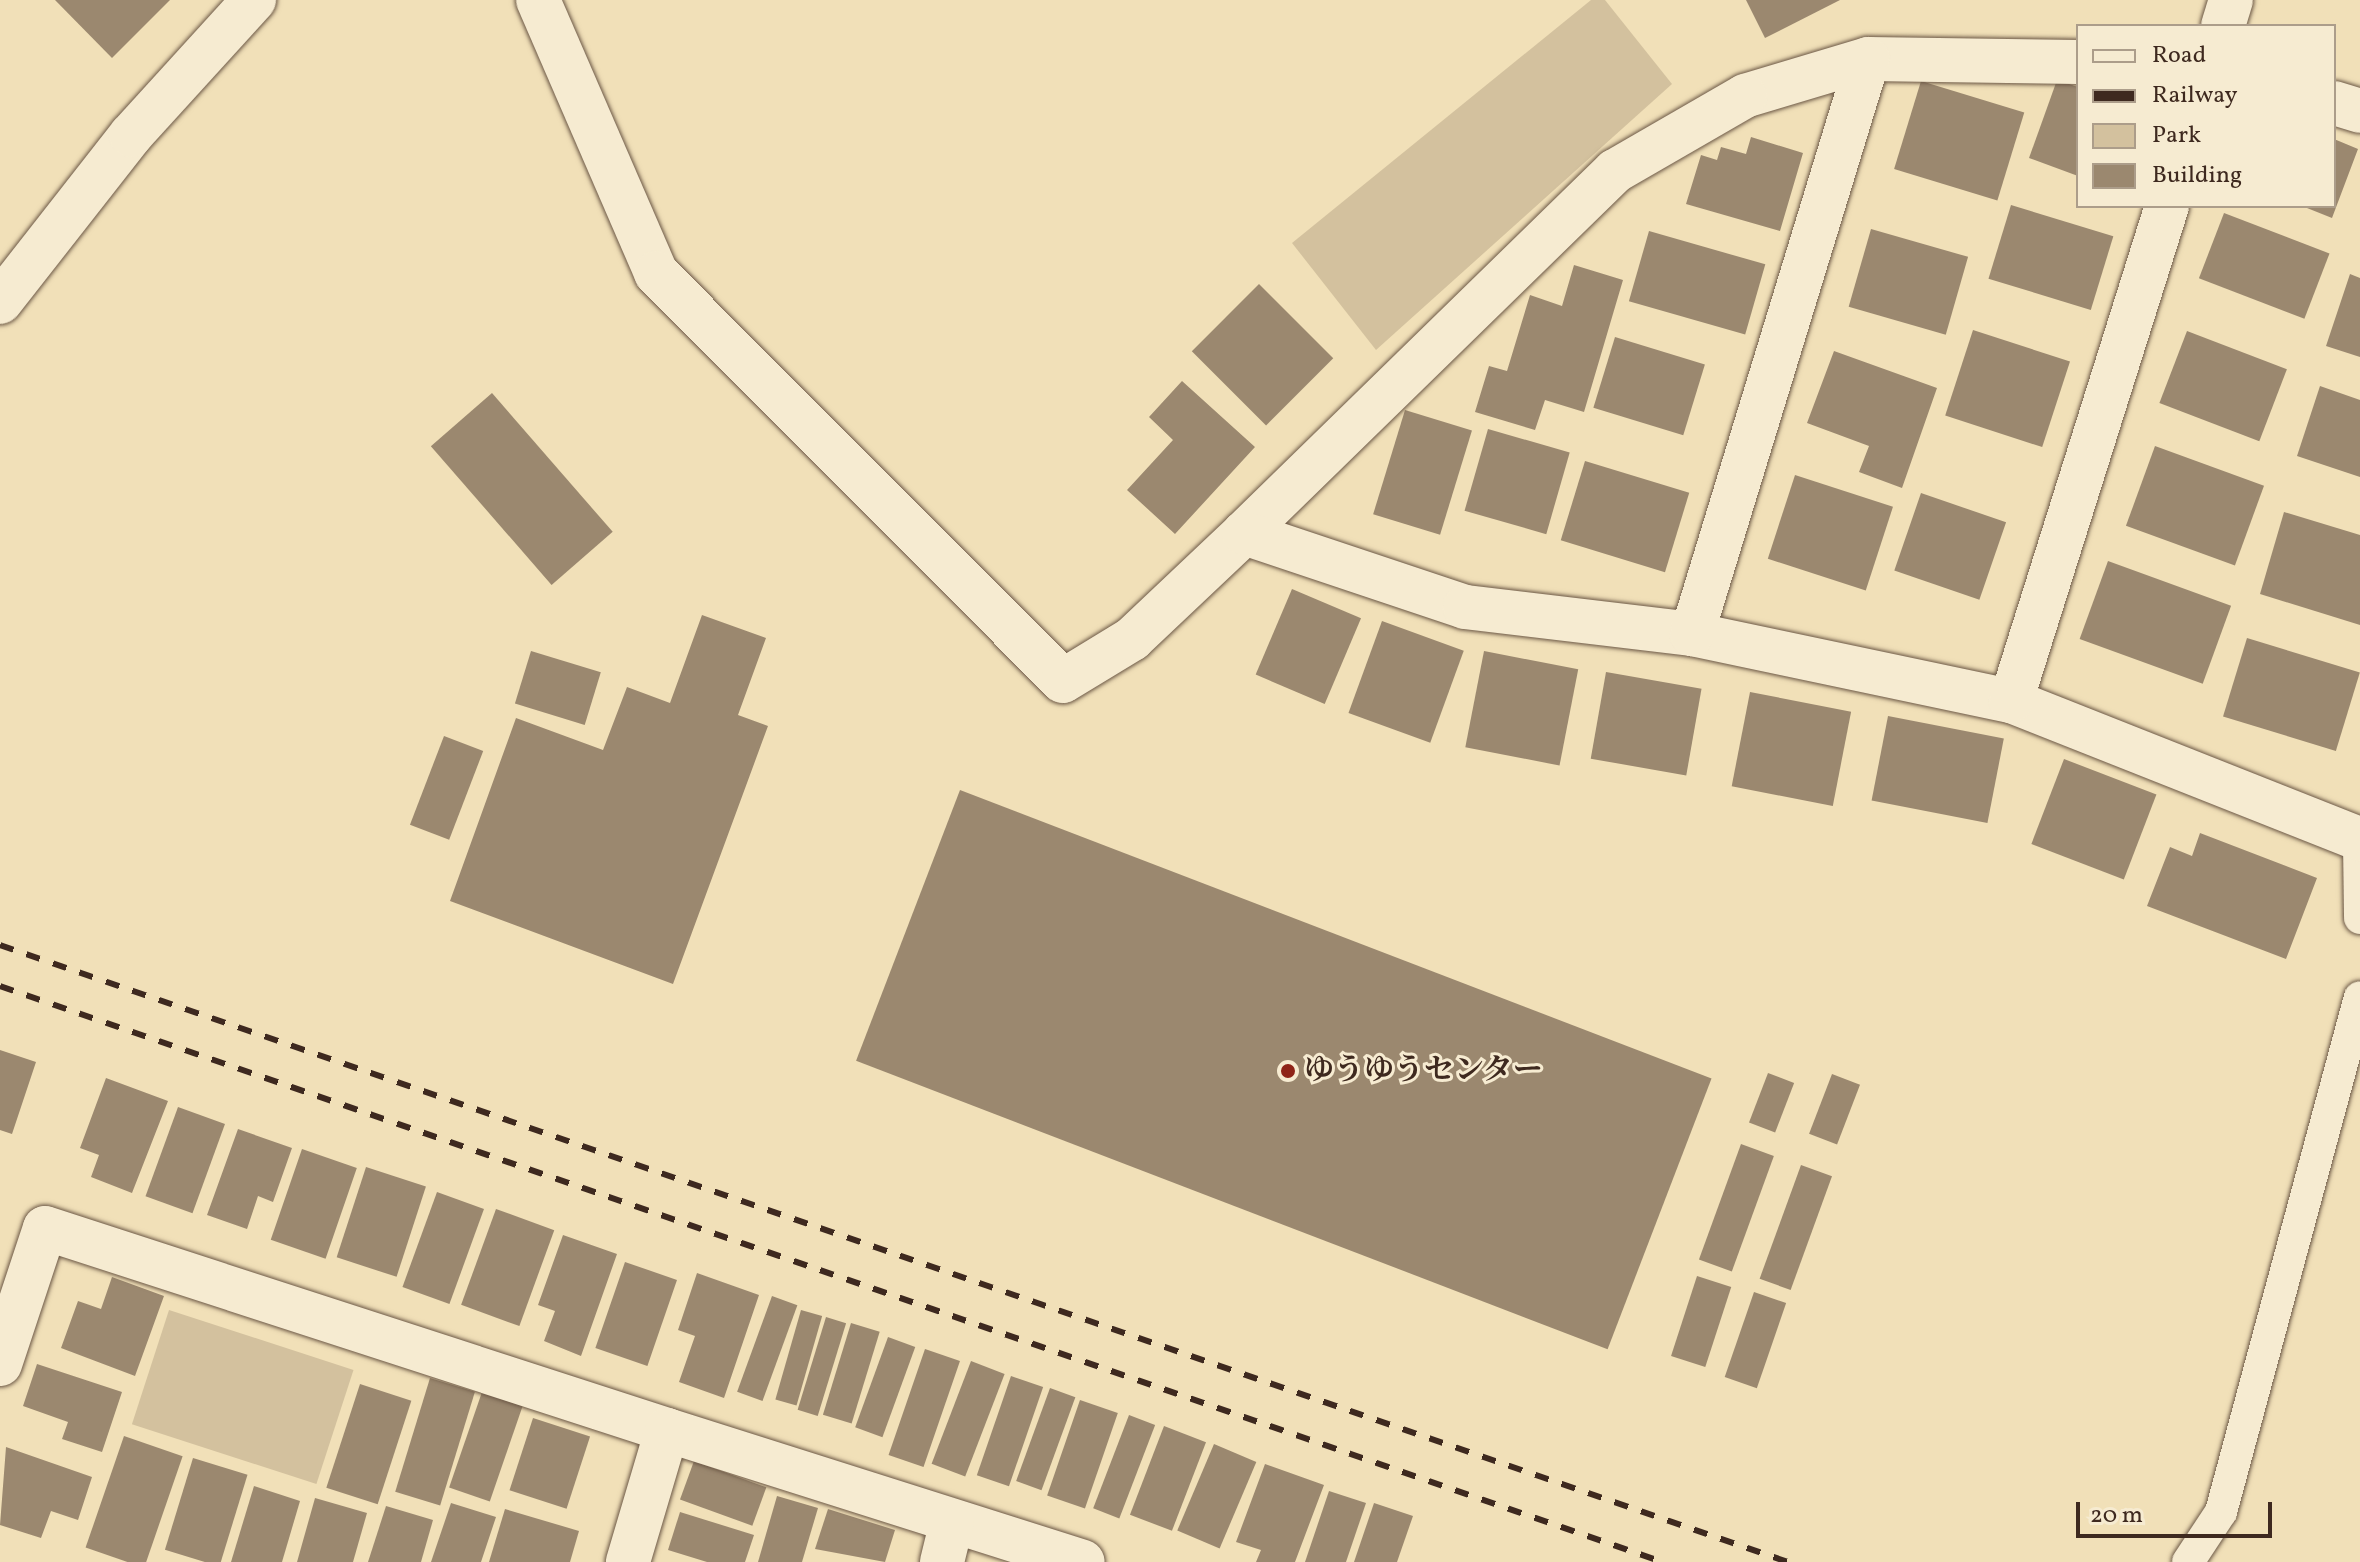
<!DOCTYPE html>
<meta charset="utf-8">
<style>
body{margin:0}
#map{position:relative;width:2360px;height:1562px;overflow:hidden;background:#f1e0b8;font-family:Vollkorn,"Noto Serif JP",serif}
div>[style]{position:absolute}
.green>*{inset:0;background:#d3c19e;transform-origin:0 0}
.building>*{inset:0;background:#9b886f;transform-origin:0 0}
.roads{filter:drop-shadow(0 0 2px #6b5745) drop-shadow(0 0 2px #6b5745)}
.service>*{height:32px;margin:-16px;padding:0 16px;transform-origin:16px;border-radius:16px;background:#f6ebd1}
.minor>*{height:44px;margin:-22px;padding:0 22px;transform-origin:22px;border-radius:22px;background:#f6ebd1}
.tertiary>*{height:44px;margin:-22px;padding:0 22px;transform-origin:22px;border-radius:22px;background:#f6ebd1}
.rail>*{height:6px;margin-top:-3px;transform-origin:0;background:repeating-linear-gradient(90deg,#3e291f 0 14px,transparent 0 28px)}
.dots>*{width:22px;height:22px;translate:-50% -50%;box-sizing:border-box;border:4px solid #f6ebd1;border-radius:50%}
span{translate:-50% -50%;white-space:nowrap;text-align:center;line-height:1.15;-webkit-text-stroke:6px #f6ebd1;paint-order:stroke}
.poi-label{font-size:30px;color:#3e291f;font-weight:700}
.left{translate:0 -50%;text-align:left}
.legend{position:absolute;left:2076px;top:24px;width:260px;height:184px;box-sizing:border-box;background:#f6ebd1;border:2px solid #ac9d8a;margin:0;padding:10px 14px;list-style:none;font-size:24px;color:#3e291f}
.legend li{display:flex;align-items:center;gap:16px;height:40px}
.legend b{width:40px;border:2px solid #ac9d8a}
.scale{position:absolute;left:2076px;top:1502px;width:196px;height:36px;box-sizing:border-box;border:4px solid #3e291f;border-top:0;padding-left:10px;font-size:24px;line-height:28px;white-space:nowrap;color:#3e291f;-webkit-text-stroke:6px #f6ebd1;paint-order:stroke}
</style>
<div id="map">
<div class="green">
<div style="clip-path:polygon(1591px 0,1605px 0,1672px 84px,1376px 350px,1292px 243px)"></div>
<div style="left:169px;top:1310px;width:194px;height:120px;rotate:18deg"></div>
</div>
<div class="building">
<div style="clip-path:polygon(55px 0,170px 0,112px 58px)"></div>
<div style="clip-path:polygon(1746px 0,1840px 0,1765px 38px)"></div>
<div style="clip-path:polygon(2057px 80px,2078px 87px,2078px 176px,2029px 158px)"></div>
<div style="left:1921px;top:81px;width:108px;height:92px;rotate:17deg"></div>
<div style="clip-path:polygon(1751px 137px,1803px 153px,1780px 231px,1686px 204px,1701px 155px,1717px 160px,1721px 147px,1746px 154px)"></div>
<div style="clip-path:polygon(2334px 139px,2358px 149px,2332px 218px,2302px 206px,2334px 206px)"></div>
<div style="left:2011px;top:205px;width:107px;height:77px;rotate:17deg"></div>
<div style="left:2224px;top:213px;width:113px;height:70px;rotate:21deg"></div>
<div style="left:1871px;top:229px;width:101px;height:81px;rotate:16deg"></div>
<div style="left:1649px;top:231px;width:121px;height:73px;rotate:16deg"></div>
<div style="clip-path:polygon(1574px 265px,1623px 280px,1584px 412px,1545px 400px,1535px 430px,1475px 412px,1489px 366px,1507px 371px,1530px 295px,1562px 306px)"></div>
<div style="clip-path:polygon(2350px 274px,2360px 278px,2360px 357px,2326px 346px)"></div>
<div style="left:1259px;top:284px;width:105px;height:95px;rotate:45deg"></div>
<div style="left:1973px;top:330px;width:102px;height:90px;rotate:18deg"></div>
<div style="left:2187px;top:331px;width:107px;height:77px;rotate:21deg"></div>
<div style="left:1615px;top:337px;width:94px;height:74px;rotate:17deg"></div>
<div style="clip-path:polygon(1834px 351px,1937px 388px,1902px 488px,1859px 472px,1869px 446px,1807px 423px)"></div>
<div style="clip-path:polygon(1182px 381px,1255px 447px,1175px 534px,1127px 490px,1173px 440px,1149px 417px)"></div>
<div style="clip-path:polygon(2320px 386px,2360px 400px,2360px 477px,2297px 456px)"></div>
<div style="left:492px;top:393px;width:184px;height:81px;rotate:49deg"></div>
<div style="left:1405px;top:410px;width:70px;height:109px;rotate:17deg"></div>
<div style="left:1488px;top:429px;width:85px;height:85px;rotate:16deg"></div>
<div style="left:2155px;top:446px;width:116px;height:85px;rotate:20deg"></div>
<div style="left:1585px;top:461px;width:109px;height:83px;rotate:17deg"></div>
<div style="left:1795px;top:475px;width:103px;height:88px;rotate:18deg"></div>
<div style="left:1921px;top:493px;width:90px;height:82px;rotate:19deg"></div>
<div style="clip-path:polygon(2284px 512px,2360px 535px,2360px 625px,2260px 594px)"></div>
<div style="left:2108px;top:561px;width:131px;height:83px;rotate:20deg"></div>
<div style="left:1292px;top:589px;width:75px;height:93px;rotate:23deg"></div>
<div style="clip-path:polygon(702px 615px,766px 638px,738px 715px,768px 726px,673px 984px,450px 901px,516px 718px,603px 750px,627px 687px,670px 703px)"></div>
<div style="left:1382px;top:621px;width:87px;height:98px;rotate:20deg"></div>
<div style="left:2247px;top:638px;width:118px;height:82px;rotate:17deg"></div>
<div style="left:531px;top:651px;width:73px;height:55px;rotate:17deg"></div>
<div style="left:1484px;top:651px;width:96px;height:98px;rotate:11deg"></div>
<div style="left:1606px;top:672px;width:97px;height:88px;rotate:10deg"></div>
<div style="left:1750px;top:692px;width:103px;height:96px;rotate:11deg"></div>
<div style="left:1888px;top:716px;width:118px;height:86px;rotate:11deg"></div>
<div style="left:444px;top:736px;width:42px;height:95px;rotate:21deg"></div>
<div style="left:2064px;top:759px;width:99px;height:91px;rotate:21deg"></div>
<div style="left:960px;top:790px;width:805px;height:290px;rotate:21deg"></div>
<div style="clip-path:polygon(2200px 833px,2317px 878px,2286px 959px,2147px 906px,2170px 847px,2192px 856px)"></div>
<div style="clip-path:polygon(0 1050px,36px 1062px,12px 1134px,0 1130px)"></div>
<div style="left:1768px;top:1073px;width:28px;height:53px;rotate:21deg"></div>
<div style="left:1832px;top:1074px;width:30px;height:64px;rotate:21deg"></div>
<div style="clip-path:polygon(106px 1078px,168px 1101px,132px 1193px,91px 1177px,99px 1155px,80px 1148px)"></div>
<div style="left:178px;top:1107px;width:50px;height:95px;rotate:20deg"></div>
<div style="clip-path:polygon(238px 1129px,292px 1148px,273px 1202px,258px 1196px,247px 1229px,207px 1215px)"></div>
<div style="left:1741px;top:1144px;width:35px;height:123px;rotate:20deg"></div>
<div style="left:302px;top:1149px;width:58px;height:96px;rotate:19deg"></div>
<div style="left:1801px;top:1165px;width:33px;height:121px;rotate:20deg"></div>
<div style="left:366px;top:1167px;width:63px;height:95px;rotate:18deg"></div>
<div style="left:437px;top:1192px;width:50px;height:101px;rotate:20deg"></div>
<div style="left:496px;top:1209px;width:62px;height:102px;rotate:20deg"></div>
<div style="clip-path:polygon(563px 1235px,617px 1254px,581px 1356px,544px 1341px,555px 1311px,538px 1305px)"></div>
<div style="left:625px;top:1262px;width:55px;height:91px;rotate:19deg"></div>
<div style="clip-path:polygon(697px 1273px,759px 1295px,724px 1398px,679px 1382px,695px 1336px,678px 1330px)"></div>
<div style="left:1697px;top:1276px;width:36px;height:84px;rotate:18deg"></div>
<div style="clip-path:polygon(112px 1277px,164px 1296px,135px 1376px,61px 1348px,78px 1301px,101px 1309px)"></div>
<div style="left:1754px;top:1292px;width:34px;height:90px;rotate:19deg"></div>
<div style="left:772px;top:1296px;width:27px;height:102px;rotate:20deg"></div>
<div style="left:801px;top:1310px;width:22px;height:93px;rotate:16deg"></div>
<div style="left:826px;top:1317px;width:21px;height:97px;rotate:17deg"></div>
<div style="left:851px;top:1323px;width:30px;height:96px;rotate:17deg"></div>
<div style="left:888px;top:1337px;width:29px;height:96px;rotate:20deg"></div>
<div style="left:925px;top:1349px;width:37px;height:112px;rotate:19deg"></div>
<div style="left:971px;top:1361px;width:36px;height:110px;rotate:21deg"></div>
<div style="clip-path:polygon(37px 1364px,122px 1392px,102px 1452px,62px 1439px,68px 1422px,23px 1406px)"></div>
<div style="left:1011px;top:1376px;width:34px;height:105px;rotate:19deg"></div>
<div style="left:430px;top:1378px;width:47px;height:119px;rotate:17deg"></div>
<div style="left:360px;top:1384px;width:54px;height:109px;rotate:18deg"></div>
<div style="left:1050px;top:1388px;width:27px;height:99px;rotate:20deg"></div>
<div style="left:482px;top:1392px;width:43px;height:101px;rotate:19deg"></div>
<div style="left:1080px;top:1400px;width:40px;height:101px;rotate:19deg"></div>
<div style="left:1129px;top:1415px;width:28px;height:100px;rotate:21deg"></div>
<div style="left:533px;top:1418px;width:60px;height:76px;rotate:18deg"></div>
<div style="left:1164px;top:1426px;width:45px;height:95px;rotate:21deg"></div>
<div style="left:124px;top:1436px;width:62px;height:118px;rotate:19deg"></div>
<div style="left:1214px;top:1444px;width:46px;height:94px;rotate:23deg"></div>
<div style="clip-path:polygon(6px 1447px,92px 1477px,78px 1520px,51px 1511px,41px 1538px,0 1525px)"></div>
<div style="left:193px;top:1458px;width:57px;height:96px;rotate:17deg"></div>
<div style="left:694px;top:1461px;width:77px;height:41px;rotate:20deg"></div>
<div style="clip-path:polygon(1265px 1464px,1324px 1485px,1295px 1562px,1256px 1562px,1261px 1550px,1236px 1542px)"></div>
<div style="clip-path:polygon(254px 1486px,300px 1501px,282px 1562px,231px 1562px)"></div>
<div style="clip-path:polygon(1329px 1491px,1366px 1503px,1346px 1562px,1305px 1562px)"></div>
<div style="clip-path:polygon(777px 1496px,818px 1508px,802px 1562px,758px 1562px)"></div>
<div style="clip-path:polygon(315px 1498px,367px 1513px,353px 1562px,297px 1562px)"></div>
<div style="clip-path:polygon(451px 1503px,496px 1517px,481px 1562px,431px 1562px)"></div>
<div style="clip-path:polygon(1374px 1503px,1413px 1516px,1397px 1562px,1354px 1562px)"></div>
<div style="clip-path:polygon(386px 1506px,433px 1520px,421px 1562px,368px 1562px)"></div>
<div style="clip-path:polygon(505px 1509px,579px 1531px,570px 1562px,489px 1562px)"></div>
<div style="clip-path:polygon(828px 1509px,895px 1530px,885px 1562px,815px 1549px)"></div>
<div style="clip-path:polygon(680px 1512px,754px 1535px,745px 1562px,707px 1562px,668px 1550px)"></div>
</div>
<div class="roads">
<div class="service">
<div style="left:2359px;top:842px;width:76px;rotate:89.2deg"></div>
<div style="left:2188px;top:1562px;width:60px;rotate:-56.6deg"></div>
<div style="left:2221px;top:1512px;width:533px;rotate:-74.9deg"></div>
</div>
<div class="minor">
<div style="left:538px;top:0;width:297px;rotate:66.6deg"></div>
<div style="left:656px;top:273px;width:576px;rotate:45.07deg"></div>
<div style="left:1063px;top:681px;width:81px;rotate:-31.3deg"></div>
<div style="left:1132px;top:639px;width:154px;rotate:-43.4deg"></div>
<div style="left:2223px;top:26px;width:27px;rotate:-73deg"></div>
<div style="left:2078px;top:62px;width:210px;rotate:-179.2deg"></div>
<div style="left:1868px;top:59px;width:128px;rotate:163.3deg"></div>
<div style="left:1745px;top:96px;width:150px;rotate:150deg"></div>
<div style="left:1615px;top:171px;width:518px;rotate:135.7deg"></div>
<div style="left:1244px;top:533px;width:233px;rotate:18.5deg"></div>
<div style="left:1465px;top:607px;width:229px;rotate:6.8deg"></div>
<div style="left:1692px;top:634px;width:326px;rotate:11.9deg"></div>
<div style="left:2011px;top:701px;width:375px;rotate:21.6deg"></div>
<div style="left:2334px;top:103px;width:27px;rotate:17deg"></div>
<div style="left:1692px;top:634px;width:601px;rotate:-72.98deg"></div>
<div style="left:2011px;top:701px;width:519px;rotate:-72.51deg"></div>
<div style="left:0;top:1364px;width:143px;rotate:-71.7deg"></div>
<div style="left:45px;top:1228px;width:654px;rotate:17.99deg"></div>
<div style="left:667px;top:1430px;width:138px;rotate:106.5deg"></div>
<div style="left:667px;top:1430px;width:436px;rotate:17.6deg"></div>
<div style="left:942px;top:1562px;width:42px;rotate:-76.3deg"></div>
</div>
<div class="tertiary">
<div style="left:0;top:302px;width:212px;rotate:-51.9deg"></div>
<div style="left:131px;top:135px;width:183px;rotate:-47.7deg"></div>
</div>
</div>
<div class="rail">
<div style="left:0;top:945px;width:1891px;rotate:19.04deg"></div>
<div style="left:0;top:986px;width:1759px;rotate:19.11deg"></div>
</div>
<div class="dots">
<div style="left:1288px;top:1071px;background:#8f2418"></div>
</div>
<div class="poi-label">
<span class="left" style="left:1304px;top:1071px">ゆうゆうセンター</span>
</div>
<ul class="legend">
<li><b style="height:10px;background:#f6ebd1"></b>Road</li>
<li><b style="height:10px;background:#3e291f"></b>Railway</li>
<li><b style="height:22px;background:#d3c19e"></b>Park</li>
<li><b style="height:22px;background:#9b886f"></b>Building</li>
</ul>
<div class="scale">20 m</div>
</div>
